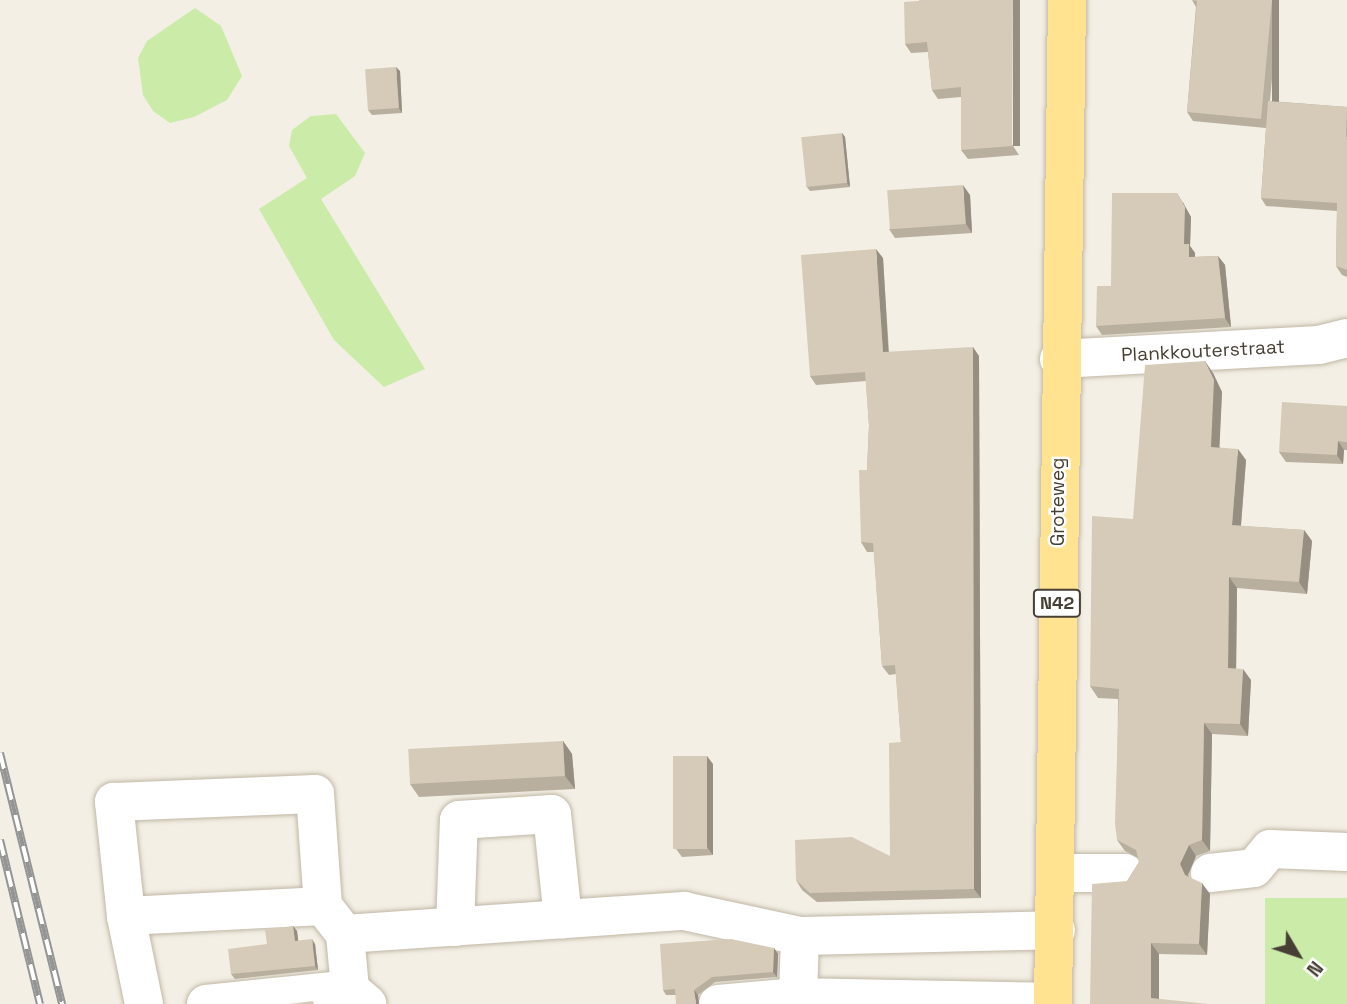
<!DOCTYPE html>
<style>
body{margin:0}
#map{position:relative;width:1347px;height:1004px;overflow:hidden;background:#f3efe4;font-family:"Space Grotesk",sans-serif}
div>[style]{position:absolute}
.green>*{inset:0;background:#cbeba9;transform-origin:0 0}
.roads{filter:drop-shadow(0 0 2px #c0b7a6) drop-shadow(0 0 2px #c0b7a6)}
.minor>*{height:38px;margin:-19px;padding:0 19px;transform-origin:19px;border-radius:19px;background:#fff}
.major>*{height:38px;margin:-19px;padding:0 19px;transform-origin:19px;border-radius:19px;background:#ffe391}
.rail>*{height:8px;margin-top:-4px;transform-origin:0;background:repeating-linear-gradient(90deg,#fff 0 16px,#959595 0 32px);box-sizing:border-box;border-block:2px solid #959595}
.wall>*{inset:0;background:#b8af9e}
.shaded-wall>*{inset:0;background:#968e81;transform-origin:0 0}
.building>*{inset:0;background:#d6cbb8;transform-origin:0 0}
span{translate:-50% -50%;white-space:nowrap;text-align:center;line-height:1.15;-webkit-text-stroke:5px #fff;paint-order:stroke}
.shield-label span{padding:2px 5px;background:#fff;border:2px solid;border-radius:5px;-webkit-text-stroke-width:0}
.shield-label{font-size:18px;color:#463f33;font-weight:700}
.street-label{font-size:19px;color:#463f33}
.north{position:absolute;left:1263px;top:920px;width:70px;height:70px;-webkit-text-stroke:5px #fff;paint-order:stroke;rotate:129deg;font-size:19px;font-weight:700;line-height:28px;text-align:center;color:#463f33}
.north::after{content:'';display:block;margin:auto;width:24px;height:32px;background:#463f33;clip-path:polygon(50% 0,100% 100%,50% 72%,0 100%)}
</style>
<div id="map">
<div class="green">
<div style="clip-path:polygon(195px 8px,221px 26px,242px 76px,227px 100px,194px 117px,170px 123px,153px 111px,143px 95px,138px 58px,147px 41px)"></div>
<div style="clip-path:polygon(336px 114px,365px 153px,355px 176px,321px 199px,425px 369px,384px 387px,334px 340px,259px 209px,307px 178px,289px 146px,292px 130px,311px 116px)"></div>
<div style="left:1347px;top:898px;width:106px;height:82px;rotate:90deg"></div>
</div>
<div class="roads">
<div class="minor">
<div style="left:1059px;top:359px;width:260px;rotate:-3.1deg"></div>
<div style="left:1319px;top:345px;width:29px;rotate:-14deg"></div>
<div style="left:1056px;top:873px;width:69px"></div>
<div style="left:1210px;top:873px;width:44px;rotate:-6.5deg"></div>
<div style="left:1254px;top:868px;width:25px;rotate:-50deg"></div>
<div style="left:1270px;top:849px;width:77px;rotate:2.2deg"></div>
<div style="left:126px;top:916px;width:115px;rotate:-96deg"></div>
<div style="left:114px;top:802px;width:201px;rotate:-2.3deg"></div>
<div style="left:315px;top:794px;width:112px;rotate:85.9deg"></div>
<div style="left:455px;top:927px;width:107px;rotate:-87.9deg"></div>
<div style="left:459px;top:820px;width:93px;rotate:-3.7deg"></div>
<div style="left:552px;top:814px;width:106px;rotate:84deg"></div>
<div style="left:345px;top:934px;width:340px;rotate:-3.9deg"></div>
<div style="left:684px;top:911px;width:119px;rotate:12.2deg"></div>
<div style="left:1053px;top:1002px;width:255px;rotate:-178.9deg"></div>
<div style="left:798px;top:997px;width:61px;rotate:-88.1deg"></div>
<div style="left:800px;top:936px;width:256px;rotate:-1.3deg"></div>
<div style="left:144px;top:1004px;width:90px;rotate:-101.6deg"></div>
<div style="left:126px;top:916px;width:197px;rotate:-2.9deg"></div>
<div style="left:323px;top:906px;width:36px;rotate:52deg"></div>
<div style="left:345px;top:934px;width:55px;rotate:84.8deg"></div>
<div style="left:350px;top:989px;width:23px;rotate:41deg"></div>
<div style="left:206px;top:1004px;width:145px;rotate:-5.9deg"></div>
<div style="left:718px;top:1004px;width:80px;rotate:-5deg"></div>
</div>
<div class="major">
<div style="left:1053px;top:1004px;width:1004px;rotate:-89.2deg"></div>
</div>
</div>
<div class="rail">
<div style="left:0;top:753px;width:259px;rotate:76.1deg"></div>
<div style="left:0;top:840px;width:169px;rotate:76.3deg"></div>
</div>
<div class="wall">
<div style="clip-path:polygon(1192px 0,1279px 0,1270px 101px,1347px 107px,1347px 277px,1342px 275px,1336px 266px,1337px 211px,1266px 206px,1261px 198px,1266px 128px,1193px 121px,1187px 112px,1196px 7px)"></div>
<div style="clip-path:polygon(919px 1px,1019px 155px,968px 159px,961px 150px,961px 97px,938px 99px,932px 90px,928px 52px,911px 53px,905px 44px)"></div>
<div style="clip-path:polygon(400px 71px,402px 113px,372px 115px,368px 110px)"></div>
<div style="clip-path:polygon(842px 133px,845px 137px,850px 187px,810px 191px,806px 186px)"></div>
<div style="clip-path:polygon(970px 195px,972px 233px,895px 238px,889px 229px)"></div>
<div style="clip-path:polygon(1183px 202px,1191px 217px,1190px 246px,1195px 253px,1195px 257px,1218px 256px,1225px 265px,1231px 327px,1102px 335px,1096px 326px,1111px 286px)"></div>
<div style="clip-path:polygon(883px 258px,889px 352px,979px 356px,981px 898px,817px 902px,802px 890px,796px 880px,890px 856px,901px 742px,896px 674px,889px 675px,882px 666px,874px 552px,867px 552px,861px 542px,867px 470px,869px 426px,866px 381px,816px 385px,810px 376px)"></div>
<div style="clip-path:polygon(1213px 373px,1222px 392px,1219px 447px,1246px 460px,1241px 526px,1304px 530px,1312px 541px,1307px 594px,1237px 588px,1236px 669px,1251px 680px,1248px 736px,1212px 734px,1210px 851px,1196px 856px,1188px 875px,1189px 877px,1210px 894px,1207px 955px,1159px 954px,1159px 998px,1090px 1004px,1127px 881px,1139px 862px,1138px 858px,1125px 851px,1117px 840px,1118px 699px,1098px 698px,1090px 686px)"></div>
<div style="clip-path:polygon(1347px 406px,1347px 450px,1344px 450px,1343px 464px,1286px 462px,1279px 452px)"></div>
<div style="clip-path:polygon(563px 741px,572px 754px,575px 789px,419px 797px,410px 784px)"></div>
<div style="clip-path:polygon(713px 764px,713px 855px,682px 857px,676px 849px)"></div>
<div style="clip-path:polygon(293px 926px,297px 931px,298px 941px,315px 944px,318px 970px,235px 979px,231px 974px,267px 944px)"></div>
<div style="clip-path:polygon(774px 948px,778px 954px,777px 977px,715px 982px,698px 995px,666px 995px,663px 990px)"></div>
</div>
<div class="shaded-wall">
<div style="left:1013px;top:0;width:7px;height:146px"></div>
<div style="left:1272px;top:0;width:7px;height:120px"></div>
<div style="clip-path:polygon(396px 67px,400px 71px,402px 113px,399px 108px)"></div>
<div style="clip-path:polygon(842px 133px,845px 137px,850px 187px,847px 183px)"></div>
<div style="clip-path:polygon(963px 185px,970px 195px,972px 233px,966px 224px)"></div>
<div style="clip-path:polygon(1177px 193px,1191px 217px,1190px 246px,1195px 253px,1195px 266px,1189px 257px,1184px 244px)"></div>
<div style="clip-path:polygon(876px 249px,883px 258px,889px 362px,883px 352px)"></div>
<div style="clip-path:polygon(1218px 256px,1225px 265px,1231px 327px,1225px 318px)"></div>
<div style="clip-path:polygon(973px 347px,979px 356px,981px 898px,974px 889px)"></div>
<div style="clip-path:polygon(1205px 361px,1213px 373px,1222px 392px,1219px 458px,1211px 447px)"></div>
<div style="clip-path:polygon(1338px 441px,1344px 450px,1343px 464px,1337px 455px)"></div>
<div style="clip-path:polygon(1238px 449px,1246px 460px,1240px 536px,1232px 525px)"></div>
<div style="clip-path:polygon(1304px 530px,1312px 541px,1307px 594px,1299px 582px)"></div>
<div style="clip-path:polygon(1229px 577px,1237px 588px,1236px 679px,1228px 668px)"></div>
<div style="clip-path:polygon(1243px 669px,1251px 680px,1248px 736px,1240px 724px)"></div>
<div style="clip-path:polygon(1204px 723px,1212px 734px,1210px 851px,1202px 840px)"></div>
<div style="clip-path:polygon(563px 741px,572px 754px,575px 789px,565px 776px)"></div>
<div style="clip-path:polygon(707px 756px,713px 764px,713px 855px,707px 847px)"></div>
<div style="clip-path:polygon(1189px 845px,1196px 856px,1188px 875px,1193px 886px,1185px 875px,1180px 864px)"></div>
<div style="clip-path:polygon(1202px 883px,1210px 894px,1207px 955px,1199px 944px)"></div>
<div style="clip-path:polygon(293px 926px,297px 931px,299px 946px,295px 941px)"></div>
<div style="clip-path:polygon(312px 939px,315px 944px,318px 970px,315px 966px)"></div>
<div style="clip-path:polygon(1151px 943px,1159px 954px,1159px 1004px,1151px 998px)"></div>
<div style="clip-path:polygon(774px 948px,778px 954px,777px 977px,773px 972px)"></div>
<div style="clip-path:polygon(694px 990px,698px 995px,699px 1004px,696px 1004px)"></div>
</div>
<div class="building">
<div style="clip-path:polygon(919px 0,1013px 0,1012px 146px,961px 150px,961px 87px,932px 90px,927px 42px,905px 44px,904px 2px,919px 1px)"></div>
<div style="clip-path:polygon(1192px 0,1272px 0,1261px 119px,1187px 112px,1197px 1px)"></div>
<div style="left:396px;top:67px;width:41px;height:31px;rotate:86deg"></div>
<div style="clip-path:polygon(1268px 101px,1347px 107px,1346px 137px,1347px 137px,1347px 270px,1336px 266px,1337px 203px,1261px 198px)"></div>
<div style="left:842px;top:133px;width:50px;height:41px;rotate:84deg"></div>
<div style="left:963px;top:185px;width:39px;height:76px;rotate:86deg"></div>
<div style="clip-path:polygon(1112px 193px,1177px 193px,1185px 207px,1184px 244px,1189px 244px,1189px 257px,1218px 256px,1225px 318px,1096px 326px,1097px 286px,1111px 286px)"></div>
<div style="clip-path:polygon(876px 249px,883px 352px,973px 347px,974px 889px,810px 893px,796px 880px,795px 840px,852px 837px,890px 856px,889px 743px,901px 742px,895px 665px,882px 666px,873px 543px,861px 542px,859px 470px,867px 470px,869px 426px,865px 372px,810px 376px,801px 255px)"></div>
<div style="clip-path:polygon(1205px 361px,1214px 380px,1211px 447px,1238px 449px,1232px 525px,1304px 530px,1299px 582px,1229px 577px,1228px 668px,1243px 669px,1240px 724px,1204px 723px,1202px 840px,1189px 845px,1180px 864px,1185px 875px,1202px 883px,1199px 944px,1151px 943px,1151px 998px,1209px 1004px,1090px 1004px,1092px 884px,1127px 881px,1139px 862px,1136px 850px,1117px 840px,1115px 823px,1119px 689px,1090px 686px,1092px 516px,1133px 519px,1145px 365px)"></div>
<div style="clip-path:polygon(1282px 402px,1347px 406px,1347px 442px,1338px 441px,1337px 455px,1279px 452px)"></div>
<div style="left:563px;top:741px;width:35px;height:155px;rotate:87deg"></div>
<div style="left:673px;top:756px;width:34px;height:93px"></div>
<div style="clip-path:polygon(293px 926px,295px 941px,312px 939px,315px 966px,231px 974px,228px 949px,267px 944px,265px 930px)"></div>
<div style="clip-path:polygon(731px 939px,774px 948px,773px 972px,712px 977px,694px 990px,696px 1004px,676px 1004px,675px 989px,663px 990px,660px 944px)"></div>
<div style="clip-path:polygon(313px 1001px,314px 1004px,289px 1004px)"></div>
</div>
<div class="shield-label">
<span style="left:1057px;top:603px">N42</span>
</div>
<div class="street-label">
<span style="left:1203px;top:351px;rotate:-3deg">Plankkouterstraat</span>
<span style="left:1058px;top:502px;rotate:-90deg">Groteweg</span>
</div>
<div class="north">N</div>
</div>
